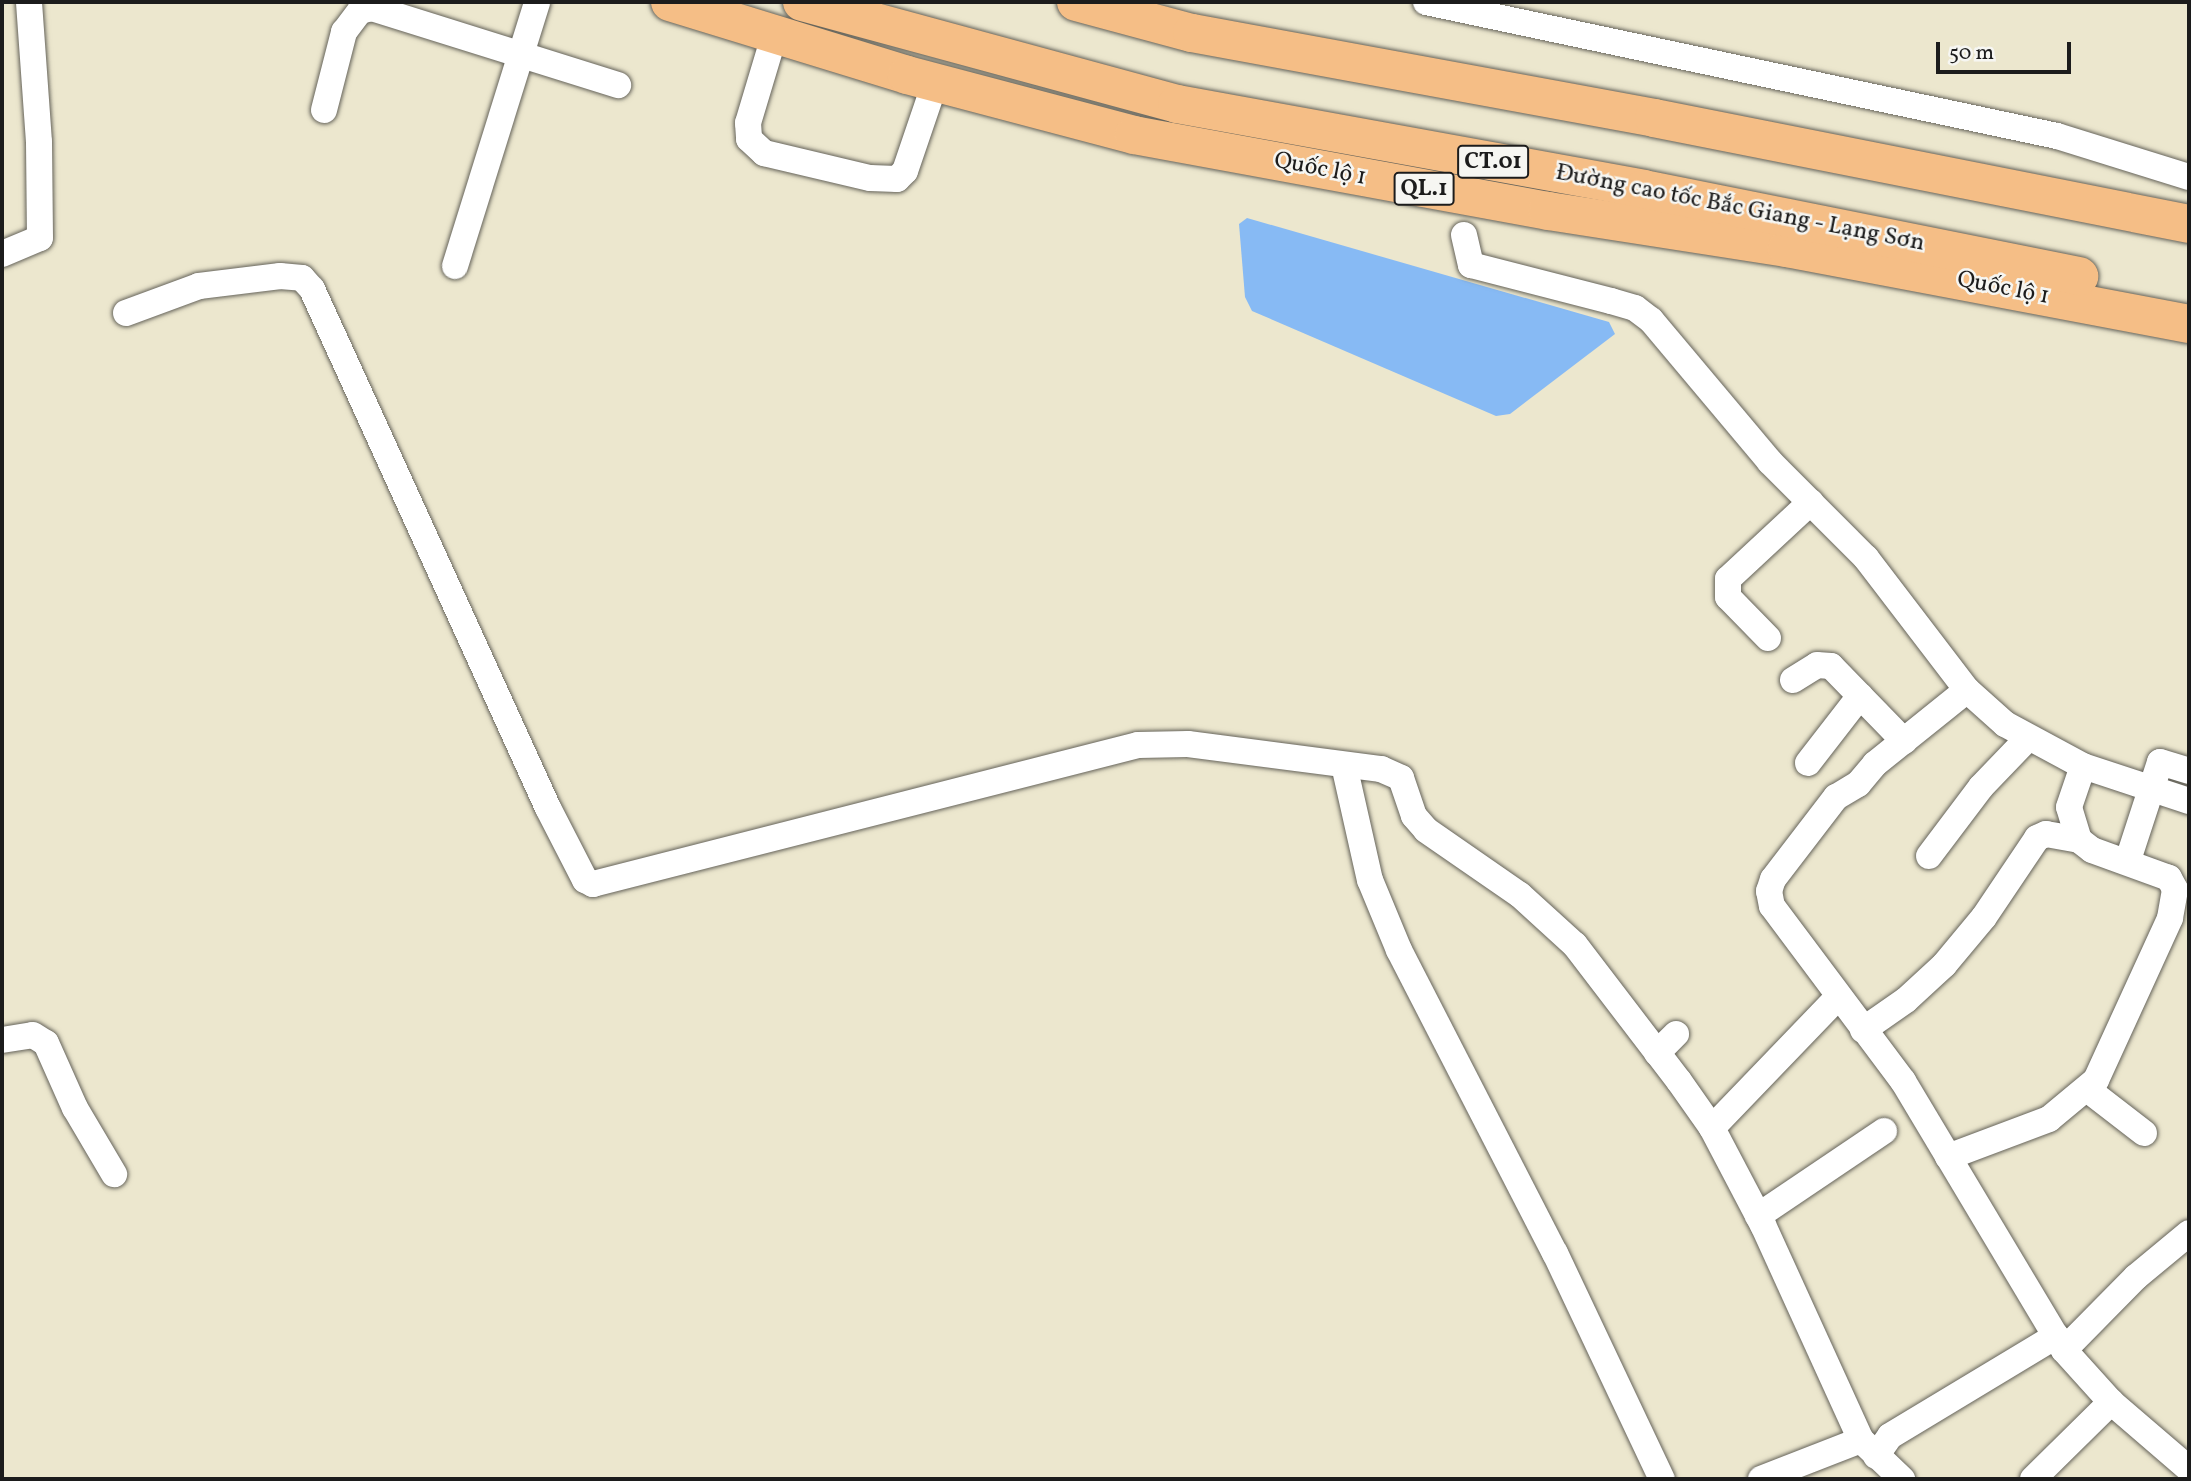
<!DOCTYPE html>
<meta charset="utf-8">
<style>
body{margin:0}
#map{position:relative;width:2191px;height:1481px;overflow:hidden;background:#ece7ce;font-family:Vollkorn,serif}
div>[style]{position:absolute}
.water>*{inset:0;background:#87baf4}
.roads{filter:drop-shadow(0 0 2px #65635a) drop-shadow(0 0 2px #65635a)}
.minor>*{height:26px;margin:-13px;padding:0 13px;transform-origin:13px;border-radius:13px;background:#fff}
.highway>*{height:38px;margin:-19px;padding:0 19px;transform-origin:19px;border-radius:19px;background:#f5be86}
span{translate:-50% -50%;white-space:nowrap;text-align:center;line-height:1.15;-webkit-text-stroke:5px #f6f6f2;paint-order:stroke}
.shield-label span{padding:2px 5px;background:#f6f6f2;border:2px solid;border-radius:5px;-webkit-text-stroke-width:0}
.shield-label{font-size:23px;color:#1c1c1c;font-weight:700}
.street-label{font-size:24px;color:#1c1c1c}
.frame{position:absolute;inset:0;border:4px solid #1c1c1c;pointer-events:none}
.scale{position:absolute;left:1936px;top:42px;width:135px;height:32px;box-sizing:border-box;border:4px solid #1c1c1c;border-top:0;padding-left:9px;font-size:21px;line-height:24px;white-space:nowrap;color:#1c1c1c;-webkit-text-stroke:5px #f6f6f2;paint-order:stroke}
</style>
<div id="map">
<div class="water">
<div style="clip-path:polygon(1247px 218px,1609px 322px,1615px 334px,1510px 414px,1496px 416px,1252px 311px,1245px 297px,1239px 224px)"></div>
</div>
<div class="roads">
<div class="minor">
<div style="left:1426px;top:2px;width:645px;rotate:11.99deg"></div>
<div style="left:2057px;top:136px;width:138px;rotate:17.3deg"></div>
<div style="left:775px;top:33px;width:94px;rotate:106.7deg"></div>
<div style="left:748px;top:123px;width:16px;rotate:86deg"></div>
<div style="left:749px;top:139px;width:21px;rotate:43deg"></div>
<div style="left:764px;top:153px;width:109px;rotate:13.3deg"></div>
<div style="left:870px;top:178px;width:27px;rotate:2deg"></div>
<div style="left:897px;top:179px;width:11px;rotate:-45deg"></div>
<div style="left:905px;top:171px;width:93px;rotate:-71.2deg"></div>
<div style="left:324px;top:110px;width:81px;rotate:-75.6deg"></div>
<div style="left:344px;top:32px;width:26px;rotate:-53deg"></div>
<div style="left:360px;top:11px;width:12px;rotate:-14deg"></div>
<div style="left:372px;top:8px;width:258px;rotate:17.4deg"></div>
<div style="left:1464px;top:235px;width:31px;rotate:77deg"></div>
<div style="left:1471px;top:265px;width:145px;rotate:14.4deg"></div>
<div style="left:1611px;top:301px;width:25px;rotate:16deg"></div>
<div style="left:1635px;top:308px;width:20px;rotate:37deg"></div>
<div style="left:1651px;top:320px;width:185px;rotate:50deg"></div>
<div style="left:1770px;top:462px;width:136px;rotate:45deg"></div>
<div style="left:1866px;top:558px;width:166px;rotate:52.6deg"></div>
<div style="left:1967px;top:690px;width:51px;rotate:41.8deg"></div>
<div style="left:2005px;top:724px;width:89px;rotate:28.3deg"></div>
<div style="left:2083px;top:766px;width:112px;rotate:18.3deg"></div>
<div style="left:2px;top:254px;width:41px;rotate:-22.8deg"></div>
<div style="left:40px;top:238px;width:96px;rotate:-90.6deg"></div>
<div style="left:39px;top:142px;width:140px;rotate:-94.1deg"></div>
<div style="left:455px;top:266px;width:276px;rotate:-72.7deg"></div>
<div style="left:126px;top:313px;width:78px;rotate:-20.3deg"></div>
<div style="left:199px;top:286px;width:82px;rotate:-7deg"></div>
<div style="left:280px;top:276px;width:22px;rotate:5deg"></div>
<div style="left:302px;top:278px;width:15px;rotate:48deg"></div>
<div style="left:312px;top:289px;width:570px;rotate:65.55deg"></div>
<div style="left:548px;top:808px;width:81px;rotate:62.8deg"></div>
<div style="left:585px;top:880px;width:9px;rotate:27deg"></div>
<div style="left:593px;top:884px;width:562px;rotate:-14.31deg"></div>
<div style="left:1138px;top:745px;width:50px;rotate:-1.1deg"></div>
<div style="left:1188px;top:744px;width:195px;rotate:7.4deg"></div>
<div style="left:1381px;top:769px;width:22px;rotate:24deg"></div>
<div style="left:1401px;top:778px;width:40px;rotate:71.1deg"></div>
<div style="left:1414px;top:816px;width:18px;rotate:49deg"></div>
<div style="left:1426px;top:830px;width:114px;rotate:34.7deg"></div>
<div style="left:1520px;top:895px;width:74px;rotate:42.3deg"></div>
<div style="left:1575px;top:945px;width:171px;rotate:52.6deg"></div>
<div style="left:1679px;top:1081px;width:57px;rotate:54.9deg"></div>
<div style="left:1712px;top:1128px;width:110px;rotate:62.3deg"></div>
<div style="left:1763px;top:1225px;width:236px;rotate:65.5deg"></div>
<div style="left:1861px;top:1440px;width:57px;rotate:43.6deg"></div>
<div style="left:1768px;top:638px;width:57px;rotate:-134.3deg"></div>
<div style="left:1728px;top:597px;width:18px;rotate:-90deg"></div>
<div style="left:1728px;top:579px;width:113px;rotate:-42.9deg"></div>
<div style="left:1793px;top:680px;width:28px;rotate:-32deg"></div>
<div style="left:1817px;top:665px;width:14px;rotate:4deg"></div>
<div style="left:1831px;top:666px;width:105px;rotate:45.8deg"></div>
<div style="left:1967px;top:690px;width:118px;rotate:141.2deg"></div>
<div style="left:1875px;top:764px;width:26px;rotate:130deg"></div>
<div style="left:1858px;top:784px;width:26px;rotate:149deg"></div>
<div style="left:1836px;top:797px;width:103px;rotate:127.5deg"></div>
<div style="left:1773px;top:879px;width:13px;rotate:108deg"></div>
<div style="left:1769px;top:891px;width:15px;rotate:79deg"></div>
<div style="left:1772px;top:906px;width:219px;rotate:53.2deg"></div>
<div style="left:1903px;top:1081px;width:313px;rotate:59.1deg"></div>
<div style="left:2064px;top:1350px;width:70px;rotate:47.9deg"></div>
<div style="left:2111px;top:1402px;width:103px;rotate:40.7deg"></div>
<div style="left:1808px;top:763px;width:85px;rotate:-52.2deg"></div>
<div style="left:1344px;top:765px;width:118px;rotate:77.3deg"></div>
<div style="left:1370px;top:880px;width:76px;rotate:67.5deg"></div>
<div style="left:1399px;top:950px;width:341px;rotate:62.8deg"></div>
<div style="left:1555px;top:1253px;width:250px;rotate:64.7deg"></div>
<div style="left:1929px;top:856px;width:86px;rotate:-53deg"></div>
<div style="left:1981px;top:787px;width:68px;rotate:-46.2deg"></div>
<div style="left:2128px;top:860px;width:103px;rotate:-71.9deg"></div>
<div style="left:2160px;top:762px;width:30px;rotate:17deg"></div>
<div style="left:1863px;top:1030px;width:52px;rotate:-34.9deg"></div>
<div style="left:1906px;top:1000px;width:52px;rotate:-42.6deg"></div>
<div style="left:1944px;top:965px;width:62px;rotate:-50.2deg"></div>
<div style="left:1984px;top:917px;width:95px;rotate:-56.1deg"></div>
<div style="left:2037px;top:838px;width:10px;rotate:-24deg"></div>
<div style="left:2046px;top:834px;width:34px;rotate:10deg"></div>
<div style="left:2px;top:1040px;width:31px;rotate:-9deg"></div>
<div style="left:33px;top:1035px;width:15px;rotate:32deg"></div>
<div style="left:46px;top:1043px;width:71px;rotate:66deg"></div>
<div style="left:75px;top:1108px;width:77px;rotate:59.4deg"></div>
<div style="left:1657px;top:1053px;width:27px;rotate:-45deg"></div>
<div style="left:2087px;top:1089px;width:72px;rotate:37.7deg"></div>
<div style="left:1712px;top:1128px;width:182px;rotate:-46.1deg"></div>
<div style="left:1948px;top:1157px;width:108px;rotate:-20.6deg"></div>
<div style="left:2049px;top:1119px;width:61px;rotate:-39.7deg"></div>
<div style="left:2096px;top:1080px;width:178px;rotate:-65.4deg"></div>
<div style="left:2170px;top:918px;width:29px;rotate:-80deg"></div>
<div style="left:2175px;top:889px;width:13px;rotate:-119deg"></div>
<div style="left:2169px;top:878px;width:82px;rotate:-160deg"></div>
<div style="left:2092px;top:850px;width:16px;rotate:-142deg"></div>
<div style="left:2079px;top:840px;width:34px;rotate:-107deg"></div>
<div style="left:2069px;top:807px;width:43px;rotate:-71.1deg"></div>
<div style="left:1758px;top:1216px;width:152px;rotate:-34deg"></div>
<div style="left:2064px;top:1350px;width:103px;rotate:-45.4deg"></div>
<div style="left:2136px;top:1277px;width:69px;rotate:-39.7deg"></div>
<div style="left:1876px;top:1456px;width:24px;rotate:-55deg"></div>
<div style="left:1890px;top:1436px;width:194px;rotate:-31.1deg"></div>
<div style="left:1761px;top:1479px;width:107px;rotate:-21.3deg"></div>
<div style="left:2033px;top:1479px;width:110px;rotate:-44.6deg"></div>
</div>
<div class="highway">
<div style="left:670px;top:2px;width:248px;rotate:17.1deg"></div>
<div style="left:907px;top:75px;width:235px;rotate:14.8deg"></div>
<div style="left:1134px;top:135px;width:421px;rotate:10.4deg"></div>
<div style="left:1548px;top:211px;width:242px;rotate:8.8deg"></div>
<div style="left:1787px;top:248px;width:409px;rotate:10.7deg"></div>
<div style="left:802px;top:2px;width:389px;rotate:15.2deg"></div>
<div style="left:1177px;top:104px;width:474px;rotate:10.3deg"></div>
<div style="left:1643px;top:189px;width:445px;rotate:11.3deg"></div>
<div style="left:1076px;top:2px;width:120px;rotate:15deg"></div>
<div style="left:1192px;top:33px;width:470px;rotate:10.4deg"></div>
<div style="left:1654px;top:118px;width:545px;rotate:11.21deg"></div>
</div>
</div>
<div class="shield-label">
<span style="left:1493px;top:162px">CT.01</span>
<span style="left:1424px;top:189px">QL.1</span>
</div>
<div class="street-label">
<span style="left:1320px;top:170px;rotate:11deg">Quốc lộ 1</span>
<span style="left:1740px;top:209px;rotate:11deg">Đường cao tốc Bắc Giang - Lạng Sơn</span>
<span style="left:2003px;top:289px;rotate:11deg">Quốc lộ 1</span>
</div>
<div class="frame"></div>
<div class="scale">50 m</div>
</div>
